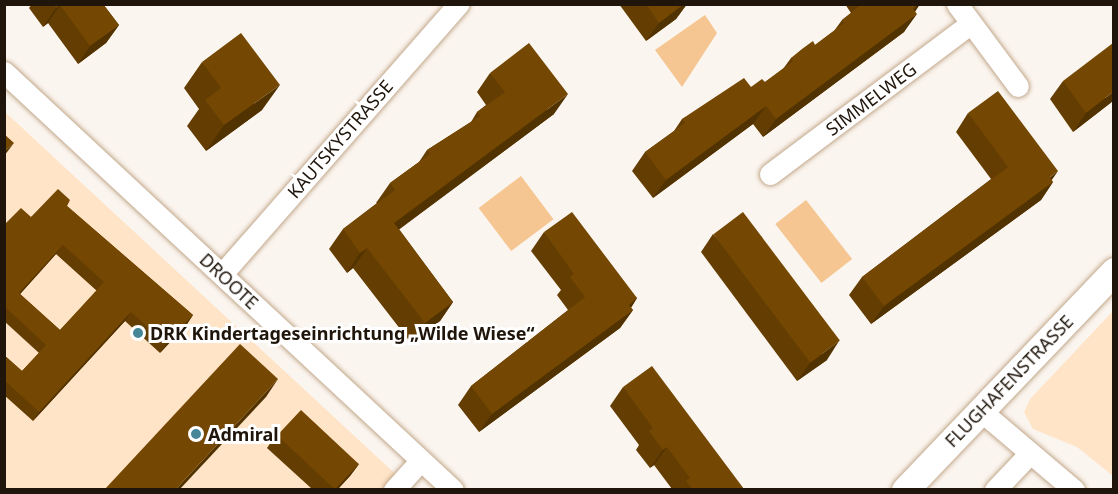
<!DOCTYPE html>
<meta charset="utf-8">
<style>
body{margin:0}
#map{position:relative;width:1118px;height:494px;overflow:hidden;background:#fbf5ef;font-family:"Noto Sans",sans-serif}
div>[style]{position:absolute}
.built>*{inset:0;background:#ffe4c8}
.green>*{inset:0;background:#f5c692;transform-origin:0 0}
.roads{filter:drop-shadow(0 0 2px #c2a88b) drop-shadow(0 0 2px #c2a88b)}
.minor>*{height:21px;margin:-10.5px;padding:0 10.5px;transform-origin:10.5px;border-radius:10.5px;background:#fff}
.major>*{height:27px;margin:-13.5px;padding:0 13.5px;transform-origin:13.5px;border-radius:13.5px;background:#fff}
.wall>*{inset:0;background:#643d02}
.shaded-wall>*{inset:0;background:#513201}
.building>*{inset:0;background:#744702;transform-origin:0 0}
.dots>*{width:16px;height:16px;translate:-50% -50%;box-sizing:border-box;border:3px solid #fff;border-radius:50%}
span{translate:-50% -50%;white-space:nowrap;text-align:center;line-height:1.15;-webkit-text-stroke:6px #fff;paint-order:stroke}
.street-label{font-size:18px;color:#1f150b}
.poi-label{font-size:18px;color:#1f150b;font-weight:700}
.left{translate:0 -50%;text-align:left}
.frame{position:absolute;inset:0;border:6px solid #1f150b;pointer-events:none}
</style>
<div id="map">
<div class="built">
<div style="clip-path:polygon(4px 111px,376px 456px,412px 489px,5px 489px)"></div>
<div style="clip-path:polygon(1113px 311px,1113px 476px,1077px 447px,1033px 429px,1024px 412px,1030px 399px)"></div>
</div>
<div class="green">
<div style="clip-path:polygon(705px 15px,717px 33px,682px 87px,655px 50px)"></div>
<div style="left:521px;top:176px;width:54px;height:53px;rotate:53deg"></div>
<div style="left:806px;top:200px;width:75px;height:39px;rotate:52deg"></div>
</div>
<div class="roads">
<div class="minor">
<div style="left:957px;top:4px;width:102px;rotate:53.4deg"></div>
<div style="left:4px;top:72px;width:613px;rotate:42.95deg"></div>
<div style="left:770px;top:174px;width:251px;rotate:-36.9deg"></div>
<div style="left:222px;top:274px;width:359px;rotate:-48.8deg"></div>
<div style="left:981px;top:411px;width:122px;rotate:40.3deg"></div>
<div style="left:394px;top:490px;width:40px;rotate:-48deg"></div>
<div style="left:995px;top:490px;width:50px;rotate:-46.6deg"></div>
</div>
<div class="major">
<div style="left:905px;top:490px;width:303px;rotate:-46.3deg"></div>
</div>
</div>
<div class="wall">
<div style="clip-path:polygon(32px 4px,103px 4px,119px 25px,106px 43px,78px 64px,48px 23px,43px 27px,29px 8px)"></div>
<div style="clip-path:polygon(619px 4px,687px 4px,676px 19px,646px 41px)"></div>
<div style="clip-path:polygon(845px 4px,920px 4px,915px 12px,904px 32px,763px 137px,753px 124px,653px 198px,632px 171px,645px 152px,674px 131px,682px 119px,751px 87px,765px 82px,783px 69px,791px 58px,815px 45px,834px 31px,842px 20px,851px 13px)"></div>
<div style="clip-path:polygon(202px 62px,262px 110px,206px 151px,187px 126px,199px 109px,184px 88px)"></div>
<div style="clip-path:polygon(490px 73px,554px 114px,399px 229px,453px 302px,440px 321px,411px 343px,353px 268px,347px 273px,329px 249px,343px 229px,377px 203px,376px 203px,390px 183px,419px 162px,427px 150px,471px 122px,477px 112px,486px 105px,477px 92px)"></div>
<div style="clip-path:polygon(1063px 81px,1113px 101px,1073px 132px,1050px 99px)"></div>
<div style="clip-path:polygon(968px 113px,1053px 182px,1041px 200px,871px 324px,849px 295px,862px 277px,991px 179px,956px 132px)"></div>
<div style="clip-path:polygon(evenodd,67px 206px,193px 315px,187px 324px,160px 353px,125px 321px,33px 421px,4px 395px,4px 355px,22px 371px,39px 353px,4px 321px,4px 225px,67px 206px,56px 254px,97px 291px,60px 330px,20px 294px,56px 254px)"></div>
<div style="clip-path:polygon(544px 232px,637px 298px,631px 308px,633px 310px,620px 328px,479px 432px,458px 405px,471px 386px,568px 310px,557px 295px,561px 290px,531px 251px)"></div>
<div style="clip-path:polygon(713px 234px,827px 360px,797px 381px,701px 252px)"></div>
<div style="clip-path:polygon(623px 387px,744px 489px,672px 489px,654px 465px,650px 468px,636px 450px,639px 445px,610px 406px)"></div>
<div style="clip-path:polygon(276px 435px,359px 464px,350px 476px,338px 489px,312px 489px,267px 448px)"></div>
</div>
<div class="shaded-wall">
<div style="clip-path:polygon(684px 4px,687px 4px,676px 19px,646px 41px,659px 23px)"></div>
<div style="clip-path:polygon(918px 4px,920px 4px,909px 19px,917px 14px,904px 32px,763px 137px,776px 119px)"></div>
<div style="clip-path:polygon(60px 5px,48px 23px,43px 27px,56px 8px)"></div>
<div style="clip-path:polygon(119px 25px,106px 43px,78px 64px,90px 46px)"></div>
<div style="clip-path:polygon(280px 85px,262px 110px,206px 151px,224px 125px)"></div>
<div style="clip-path:polygon(1113px 92px,1113px 101px,1073px 132px,1086px 113px)"></div>
<div style="clip-path:polygon(568px 94px,554px 114px,381px 243px,394px 223px)"></div>
<div style="clip-path:polygon(766px 106px,753px 124px,653px 198px,666px 180px)"></div>
<div style="clip-path:polygon(14px 143px,4px 156px,4px 152px)"></div>
<div style="clip-path:polygon(1058px 171px,1047px 187px,1053px 182px,1041px 200px,871px 324px,884px 306px)"></div>
<div style="clip-path:polygon(63px 245px,56px 254px,13px 302px,19px 293px)"></div>
<div style="clip-path:polygon(367px 248px,353px 268px,347px 273px,360px 253px)"></div>
<div style="clip-path:polygon(637px 298px,626px 315px,633px 310px,620px 328px,479px 432px,492px 414px)"></div>
<div style="clip-path:polygon(453px 302px,440px 321px,411px 343px,425px 323px)"></div>
<div style="clip-path:polygon(131px 312px,125px 321px,33px 421px,39px 412px)"></div>
<div style="clip-path:polygon(193px 315px,187px 324px,160px 353px,166px 344px)"></div>
<div style="clip-path:polygon(839px 341px,827px 360px,797px 381px,810px 363px)"></div>
<div style="clip-path:polygon(278px 379px,266px 397px,180px 489px,176px 489px)"></div>
<div style="clip-path:polygon(667px 447px,654px 465px,650px 468px,663px 450px)"></div>
<div style="clip-path:polygon(359px 464px,350px 476px,338px 489px,335px 489px)"></div>
</div>
<div class="building">
<div style="clip-path:polygon(53px 4px,103px 4px,119px 25px,90px 46px,60px 5px,56px 8px)"></div>
<div style="clip-path:polygon(646px 4px,684px 4px,659px 23px)"></div>
<div style="clip-path:polygon(862px 4px,918px 4px,913px 9px,917px 14px,776px 119px,766px 106px,666px 180px,645px 152px,685px 123px,682px 119px,744px 78px,751px 87px,762px 79px,765px 82px,793px 61px,791px 58px,802px 49px,813px 41px,815px 45px,844px 23px,842px 20px)"></div>
<div style="clip-path:polygon(241px 33px,280px 85px,224px 125px,205px 100px,221px 88px,202px 62px)"></div>
<div style="clip-path:polygon(529px 43px,568px 94px,394px 223px,453px 302px,425px 323px,367px 248px,360px 253px,343px 229px,395px 190px,390px 183px,430px 154px,427px 150px,480px 116px,477px 112px,505px 92px,490px 73px)"></div>
<div style="clip-path:polygon(1113px 43px,1113px 92px,1086px 113px,1063px 81px)"></div>
<div style="clip-path:polygon(998px 91px,1058px 171px,1050px 177px,1053px 182px,884px 306px,862px 277px,1008px 167px,968px 113px)"></div>
<div style="clip-path:polygon(4px 134px,14px 143px,4px 152px)"></div>
<div style="clip-path:polygon(evenodd,58px 189px,70px 200px,67px 206px,193px 315px,166px 344px,131px 312px,39px 412px,4px 380px,4px 355px,22px 371px,46px 345px,4px 306px,4px 225px,21px 208px,31px 217px,58px 189px,63px 245px,104px 282px,60px 330px,19px 293px,63px 245px)"></div>
<div style="clip-path:polygon(572px 212px,637px 298px,629px 305px,633px 310px,492px 414px,471px 386px,585px 297px,570px 277px,574px 274px,544px 232px)"></div>
<div style="left:743px;top:212px;width:161px;height:37px;rotate:53deg"></div>
<div style="clip-path:polygon(240px 344px,278px 379px,176px 489px,105px 489px)"></div>
<div style="clip-path:polygon(652px 366px,744px 489px,692px 489px,686px 481px,690px 478px,667px 447px,663px 450px,649px 431px,653px 428px,623px 387px)"></div>
<div style="left:301px;top:410px;width:79px;height:35px;rotate:43deg"></div>
</div>
<div class="dots">
<div style="left:138px;top:333px;background:#458698"></div>
<div style="left:196px;top:434px;background:#458698"></div>
</div>
<div class="street-label">
<span style="left:871px;top:99px;rotate:-37deg">SIMMELWEG</span>
<span style="left:340px;top:139px;rotate:-49deg">KAUTSKYSTRASSE</span>
<span style="left:229px;top:281px;rotate:43deg">DROOTE</span>
<span style="left:1009px;top:381px;rotate:-46deg">FLUGHAFENSTRASSE</span>
</div>
<div class="poi-label">
<span class="left" style="left:150px;top:333px">DRK Kindertageseinrichtung „Wilde Wiese“</span>
<span class="left" style="left:208px;top:434px">Admiral</span>
</div>
<div class="frame"></div>
</div>
